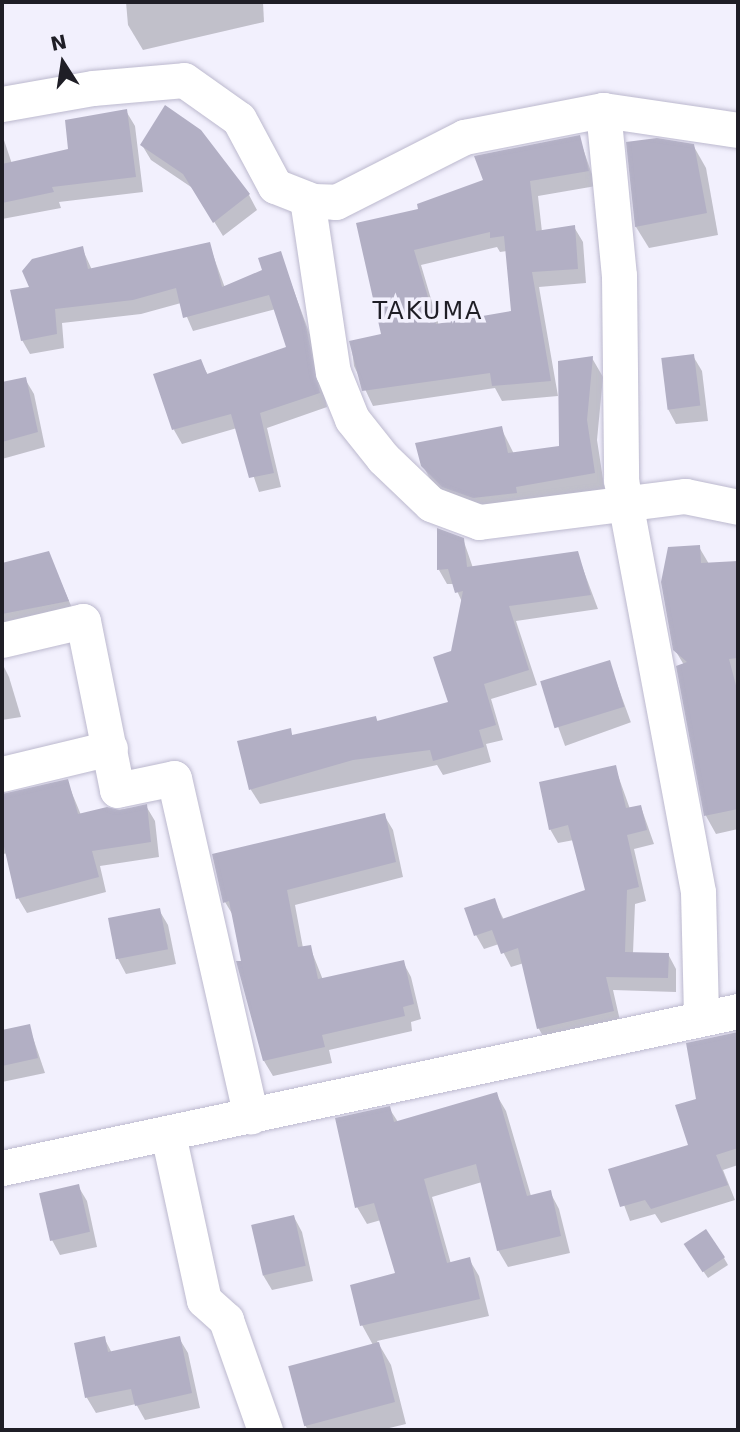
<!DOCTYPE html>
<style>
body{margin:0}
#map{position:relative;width:740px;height:1432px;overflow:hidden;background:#f2f0fd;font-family:"DejaVu Sans",sans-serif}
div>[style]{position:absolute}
.shadow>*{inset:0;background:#0003;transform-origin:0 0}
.building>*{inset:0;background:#b2afc4;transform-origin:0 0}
.roads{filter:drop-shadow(0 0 2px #bcb9ce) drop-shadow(0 0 2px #bcb9ce)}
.street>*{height:35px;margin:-17.5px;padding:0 17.5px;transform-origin:17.5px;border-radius:17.5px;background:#fff}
span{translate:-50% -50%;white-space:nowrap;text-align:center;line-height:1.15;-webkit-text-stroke:7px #f2f0fd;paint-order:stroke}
.quarter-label{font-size:24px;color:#1f1e26;letter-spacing:2px}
.frame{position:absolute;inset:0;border:4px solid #1f1e26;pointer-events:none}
.north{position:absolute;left:28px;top:28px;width:70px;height:70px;-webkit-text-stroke:5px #f2f0fd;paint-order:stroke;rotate:348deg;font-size:19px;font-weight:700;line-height:28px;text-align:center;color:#1f1e26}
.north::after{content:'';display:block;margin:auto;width:24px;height:32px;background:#1f1e26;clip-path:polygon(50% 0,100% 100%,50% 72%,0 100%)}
</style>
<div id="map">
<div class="shadow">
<div style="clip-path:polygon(126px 2px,263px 2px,264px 22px,143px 50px,128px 25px)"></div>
<div style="clip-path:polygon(126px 111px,135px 126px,143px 192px,59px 202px,61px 208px,2px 219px,2px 134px,12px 164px,70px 150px)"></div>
<div style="clip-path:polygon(evenodd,579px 137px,596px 186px,538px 196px,542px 232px,574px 227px,583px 242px,586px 283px,539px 287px,558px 396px,502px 401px,495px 388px,373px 406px,354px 366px,351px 342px,383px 335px,420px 210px,579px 137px,497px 247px,500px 252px,507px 251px,513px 312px,439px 326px,421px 265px,497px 247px)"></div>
<div style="clip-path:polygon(628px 144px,693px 145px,706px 168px,718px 235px,649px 248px,636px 227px)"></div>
<div style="clip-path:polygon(142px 145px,249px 195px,257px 210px,223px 236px,194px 189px,151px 160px)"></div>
<div style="clip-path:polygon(209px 244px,225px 288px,264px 271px,280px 253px,313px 343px,327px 407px,267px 428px,281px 487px,259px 492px,237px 428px,182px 444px,174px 430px,200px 361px,208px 375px,288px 348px,276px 309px,193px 331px,181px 303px,141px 314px,62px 323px,64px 348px,30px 354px,22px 340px,31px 288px,82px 248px,92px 270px)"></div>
<div style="clip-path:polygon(693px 356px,702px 371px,708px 421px,676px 424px,668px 409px)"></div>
<div style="clip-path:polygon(592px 358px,603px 377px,597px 440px,605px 492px,485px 517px,434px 486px,423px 466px,501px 428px,514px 454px,561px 447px)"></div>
<div style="clip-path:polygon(25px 379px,34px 394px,45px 447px,2px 459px,2px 384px)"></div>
<div style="clip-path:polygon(463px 539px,473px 568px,577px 553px,598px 609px,516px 621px,537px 685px,491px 699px,503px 740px,486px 744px,491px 762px,443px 775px,437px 765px,260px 804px,251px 790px,240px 742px,290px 730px,293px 737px,376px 718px,378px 722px,450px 703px,453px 652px,462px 602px,454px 584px,447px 584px,439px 570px)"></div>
<div style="clip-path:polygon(699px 547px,709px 564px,738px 563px,738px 829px,716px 834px,706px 816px,678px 667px,684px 665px,675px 650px)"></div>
<div style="clip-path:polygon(48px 553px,76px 617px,2px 630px,2px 566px)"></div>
<div style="left:609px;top:662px;width:64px;height:70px;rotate:70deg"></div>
<div style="clip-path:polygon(2px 663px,9px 677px,21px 717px,2px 720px)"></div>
<div style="clip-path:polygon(615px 767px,630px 809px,641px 807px,654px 844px,634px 849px,646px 901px,635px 904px,633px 953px,668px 954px,676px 969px,676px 992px,613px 990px,621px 1025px,547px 1043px,539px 1029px,524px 963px,511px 967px,499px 944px,484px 949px,476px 935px,494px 900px,504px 920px,587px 891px,574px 840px,558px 843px,550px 829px)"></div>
<div style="clip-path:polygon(67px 781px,81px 815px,146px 806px,155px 821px,159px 857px,100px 866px,106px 892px,27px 913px,18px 898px,10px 853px,2px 854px,2px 795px)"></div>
<div style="clip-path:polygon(384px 815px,393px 830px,403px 877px,295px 905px,303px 948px,310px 947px,323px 980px,403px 962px,411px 977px,421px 1019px,411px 1022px,412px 1031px,329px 1050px,332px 1063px,273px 1076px,264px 1061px,239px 963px,243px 962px,234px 917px,225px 902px)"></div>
<div style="clip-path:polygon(159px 910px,168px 925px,176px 964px,126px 974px,118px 959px,110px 920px)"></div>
<div style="clip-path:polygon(29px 1026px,45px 1073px,2px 1082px,2px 1031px)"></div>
<div style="clip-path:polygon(738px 1034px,738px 1165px,723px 1170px,735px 1200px,661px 1223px,655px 1214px,630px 1221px,611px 1170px,690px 1146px,698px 1100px,688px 1044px)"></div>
<div style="clip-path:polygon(496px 1094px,506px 1111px,531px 1196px,550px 1192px,559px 1209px,570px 1253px,508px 1267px,498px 1250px,482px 1182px,432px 1197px,451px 1264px,469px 1259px,479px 1276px,489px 1316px,377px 1341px,391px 1365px,406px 1424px,381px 1430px,308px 1430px,305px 1425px,373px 1345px,362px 1325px,397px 1274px,381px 1220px,367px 1224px,357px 1207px,389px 1108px,398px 1122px)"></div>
<div style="clip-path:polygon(78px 1186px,87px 1201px,97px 1247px,60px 1255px,52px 1240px,41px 1194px)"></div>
<div style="clip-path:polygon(294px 1217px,302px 1232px,313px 1281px,272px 1290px,263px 1275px)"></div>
<div style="clip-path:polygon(690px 1252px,724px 1258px,728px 1265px,708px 1278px)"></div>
<div style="clip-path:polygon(104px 1338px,112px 1353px,179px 1338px,188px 1353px,200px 1408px,145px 1420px,136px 1404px,96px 1413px,87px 1398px,76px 1344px)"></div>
</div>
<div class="building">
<div style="clip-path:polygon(165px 105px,201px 130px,250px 194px,213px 223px,183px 174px,140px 145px)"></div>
<div style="clip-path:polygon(127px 109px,136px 177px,52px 187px,54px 192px,2px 203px,2px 164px,68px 149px,65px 120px)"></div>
<div style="clip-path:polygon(evenodd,580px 135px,589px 171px,530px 181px,536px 231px,575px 225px,578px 269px,532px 272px,551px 381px,492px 386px,490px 373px,362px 391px,349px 341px,381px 334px,356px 223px,418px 209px,417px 204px,483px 180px,474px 156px,580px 135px,490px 232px,490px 238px,504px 236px,511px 311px,436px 324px,414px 250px,490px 232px)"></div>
<div style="clip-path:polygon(657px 138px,694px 144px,707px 213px,635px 227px,626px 142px)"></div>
<div style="clip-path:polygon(210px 242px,222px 287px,262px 270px,258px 258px,281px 251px,306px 327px,320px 393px,260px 413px,274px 473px,249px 478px,231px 414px,172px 430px,153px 374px,201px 359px,207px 374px,286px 347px,269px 295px,183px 318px,176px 288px,133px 300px,55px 309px,57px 334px,21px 341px,10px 290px,29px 287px,22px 271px,32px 259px,83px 246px,88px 269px)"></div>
<div style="left:694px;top:354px;width:52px;height:33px;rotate:83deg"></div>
<div style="clip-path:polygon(593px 356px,587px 420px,595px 473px,516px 487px,517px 493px,473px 498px,442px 487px,421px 466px,415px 443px,502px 426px,508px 453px,559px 446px,558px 361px)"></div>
<div style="clip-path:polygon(26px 377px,38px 432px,2px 442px,2px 382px)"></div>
<div style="clip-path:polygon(437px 528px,464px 538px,467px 567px,578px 551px,591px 595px,509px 606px,529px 670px,484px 684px,496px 725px,479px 730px,484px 747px,433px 761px,430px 750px,353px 760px,249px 790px,237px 741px,291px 728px,292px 735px,376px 716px,377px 721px,448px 702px,433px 657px,451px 651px,463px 591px,455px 593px,448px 569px,437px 570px)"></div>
<div style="clip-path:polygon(700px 545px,701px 563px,738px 561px,738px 658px,729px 659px,738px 693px,738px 809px,704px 816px,676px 666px,687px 662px,673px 650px,661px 582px,668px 547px)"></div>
<div style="clip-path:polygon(49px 551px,69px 601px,2px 614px,2px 563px)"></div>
<div style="left:610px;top:660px;width:49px;height:73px;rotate:73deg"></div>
<div style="clip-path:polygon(616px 765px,626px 808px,641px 805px,647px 830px,627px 835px,639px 887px,627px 890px,625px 952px,669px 953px,668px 978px,606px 977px,614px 1011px,537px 1029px,518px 948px,501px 954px,492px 930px,474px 936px,464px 908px,495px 898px,502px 919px,585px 890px,568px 825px,549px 830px,539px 782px)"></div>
<div style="clip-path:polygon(68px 779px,78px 814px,107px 807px,120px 810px,147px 804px,151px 842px,92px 851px,99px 877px,16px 899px,2px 838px,2px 794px)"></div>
<div style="clip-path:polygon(385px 813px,396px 862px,287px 890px,298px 947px,311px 945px,318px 979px,404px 960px,414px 1004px,403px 1007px,405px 1016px,322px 1035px,325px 1047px,263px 1061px,236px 961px,241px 961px,229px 901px,223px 903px,212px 854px)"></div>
<div style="left:160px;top:908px;width:42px;height:53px;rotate:79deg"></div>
<div style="clip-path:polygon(30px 1024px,38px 1058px,2px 1066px,2px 1030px)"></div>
<div style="clip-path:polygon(738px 1032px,738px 1148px,716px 1155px,728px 1185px,651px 1209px,645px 1200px,620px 1207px,608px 1169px,688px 1145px,675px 1105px,696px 1099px,686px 1043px)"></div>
<div style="clip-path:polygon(497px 1092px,527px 1196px,551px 1190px,561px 1236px,497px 1251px,476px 1164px,424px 1179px,447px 1263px,470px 1257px,480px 1299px,360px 1326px,350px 1285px,395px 1273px,374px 1203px,355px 1208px,335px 1118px,390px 1106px,394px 1122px)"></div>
<div style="left:79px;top:1184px;width:49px;height:41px;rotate:77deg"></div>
<div style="left:294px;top:1215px;width:52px;height:44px;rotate:77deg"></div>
<div style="left:706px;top:1229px;width:34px;height:27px;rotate:56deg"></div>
<div style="clip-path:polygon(105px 1336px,108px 1352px,180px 1336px,192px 1393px,135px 1406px,131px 1389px,85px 1398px,74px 1343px)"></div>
<div style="left:379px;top:1342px;width:62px;height:94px;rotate:75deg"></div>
</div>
<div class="roads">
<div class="street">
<div style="left:2px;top:104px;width:92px;rotate:-10deg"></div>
<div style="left:93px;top:88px;width:91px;rotate:-5deg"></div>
<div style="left:184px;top:80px;width:67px;rotate:35.3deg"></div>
<div style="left:239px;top:119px;width:76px;rotate:61.8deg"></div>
<div style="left:275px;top:186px;width:41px;rotate:21.5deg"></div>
<div style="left:313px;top:201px;width:23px;rotate:2deg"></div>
<div style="left:336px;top:202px;width:144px;rotate:-26.9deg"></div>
<div style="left:464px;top:137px;width:142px;rotate:-11deg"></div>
<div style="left:603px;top:110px;width:136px;rotate:8.4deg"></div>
<div style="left:603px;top:110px;width:166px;rotate:84.5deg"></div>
<div style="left:619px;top:275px;width:205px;rotate:89.4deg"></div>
<div style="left:621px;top:480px;width:419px;rotate:79.4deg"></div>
<div style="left:698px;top:892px;width:126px;rotate:88.6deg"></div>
<div style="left:307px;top:199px;width:175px;rotate:81.5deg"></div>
<div style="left:333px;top:372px;width:51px;rotate:68deg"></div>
<div style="left:352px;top:419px;width:50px;rotate:51.5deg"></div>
<div style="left:383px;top:458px;width:66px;rotate:43.8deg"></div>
<div style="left:431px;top:504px;width:51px;rotate:20.6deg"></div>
<div style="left:479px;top:522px;width:208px;rotate:-7.2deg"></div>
<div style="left:685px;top:496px;width:54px;rotate:11.7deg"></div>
<div style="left:2px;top:640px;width:83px;rotate:-13.2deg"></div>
<div style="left:83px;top:621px;width:172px;rotate:78.6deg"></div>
<div style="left:117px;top:790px;width:58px;rotate:-11.9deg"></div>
<div style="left:174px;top:778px;width:347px;rotate:77.2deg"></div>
<div style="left:2px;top:774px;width:111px;rotate:-13.5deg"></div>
<div style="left:168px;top:1134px;width:170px;rotate:77.8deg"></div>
<div style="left:204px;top:1300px;width:30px;rotate:42deg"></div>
<div style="left:226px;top:1320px;width:117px;rotate:70.5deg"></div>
<div style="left:2px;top:1168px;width:753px;rotate:-12.04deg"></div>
</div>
</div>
<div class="quarter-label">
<span style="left:428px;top:312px">TAKUMA</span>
</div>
<div class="frame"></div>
<div class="north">N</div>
</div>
